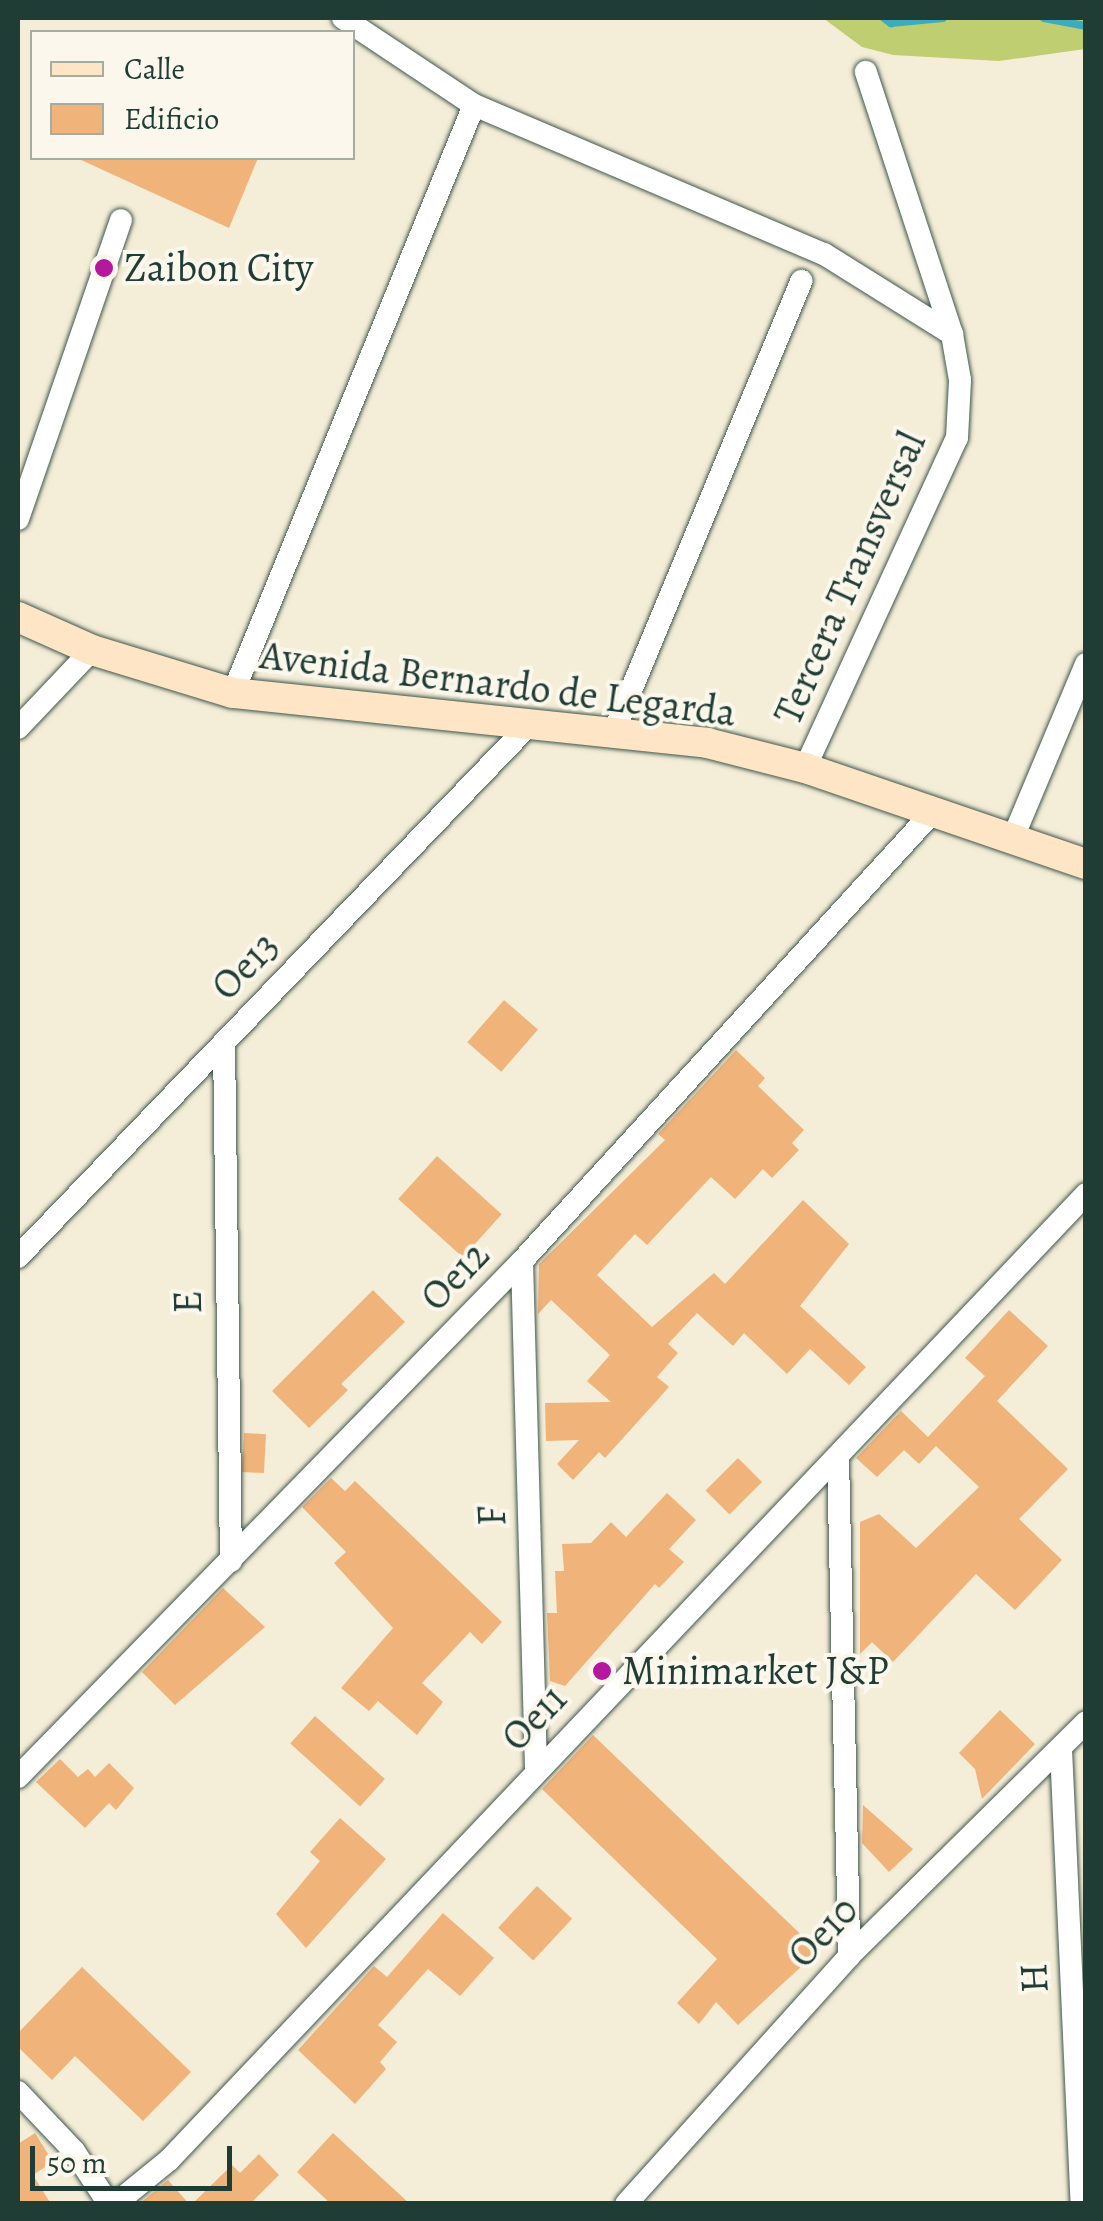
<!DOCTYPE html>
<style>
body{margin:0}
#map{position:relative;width:1103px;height:2221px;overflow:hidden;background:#f4edd7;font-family:Alegreya,serif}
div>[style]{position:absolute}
.green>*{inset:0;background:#bece71}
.stream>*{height:8px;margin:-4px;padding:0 4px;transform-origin:4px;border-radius:4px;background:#3eabbd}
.building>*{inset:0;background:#f0b37a;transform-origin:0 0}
.roads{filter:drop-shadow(0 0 2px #3f574c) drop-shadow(0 0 2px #3f574c)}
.street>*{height:22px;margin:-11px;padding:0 11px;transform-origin:11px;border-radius:11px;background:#fff}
.secondary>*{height:30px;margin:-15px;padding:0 15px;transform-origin:15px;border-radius:15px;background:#fde5c5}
.dots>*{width:28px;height:28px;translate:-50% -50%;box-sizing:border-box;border:5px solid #fbf7ec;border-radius:50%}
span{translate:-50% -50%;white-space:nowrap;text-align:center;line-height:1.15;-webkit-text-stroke:8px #fbf7ec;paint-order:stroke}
.poi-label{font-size:40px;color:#1f3d34}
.left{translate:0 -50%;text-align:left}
.street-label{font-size:40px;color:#1f3d34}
.frame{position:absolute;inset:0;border:20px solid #1f3d34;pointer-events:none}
.legend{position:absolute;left:30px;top:30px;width:325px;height:130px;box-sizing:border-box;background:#fbf7ec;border:2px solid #a3ada2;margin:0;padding:12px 18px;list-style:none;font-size:30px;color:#1f3d34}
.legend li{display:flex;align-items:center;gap:20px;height:50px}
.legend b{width:50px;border:2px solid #a3ada2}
.scale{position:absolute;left:30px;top:2146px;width:202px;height:45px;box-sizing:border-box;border:5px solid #1f3d34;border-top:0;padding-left:12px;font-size:30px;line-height:35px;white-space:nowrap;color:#1f3d34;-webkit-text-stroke:8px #fbf7ec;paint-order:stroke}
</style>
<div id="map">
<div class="green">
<div style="clip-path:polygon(823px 18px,1085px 18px,1085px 49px,999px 61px,893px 55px,862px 47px)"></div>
</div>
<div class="stream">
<div style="left:884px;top:18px;width:9px;rotate:36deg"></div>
<div style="left:891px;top:23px;width:52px;rotate:-5.5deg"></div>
<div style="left:1044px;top:18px;width:43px;rotate:10.8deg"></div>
</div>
<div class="building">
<div style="clip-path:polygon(77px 158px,258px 158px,229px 228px)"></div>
<div style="left:504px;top:1000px;width:45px;height:56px;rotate:41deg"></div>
<div style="clip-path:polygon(736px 1050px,765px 1078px,758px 1086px,804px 1130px,792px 1143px,799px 1150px,772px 1178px,763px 1169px,735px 1199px,711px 1177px,647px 1245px,635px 1234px,597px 1275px,652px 1327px,714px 1273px,725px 1284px,803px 1200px,849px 1244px,800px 1306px,866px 1367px,849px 1385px,810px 1349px,787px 1374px,744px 1333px,733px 1346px,697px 1313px,668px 1344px,678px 1353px,657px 1377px,669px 1387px,605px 1458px,599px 1452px,573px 1480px,557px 1464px,579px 1440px,546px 1441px,545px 1403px,611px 1402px,587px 1381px,610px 1355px,551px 1300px,538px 1314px,539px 1264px,665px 1140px,658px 1134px)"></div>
<div style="left:437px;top:1156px;width:87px;height:58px;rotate:42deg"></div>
<div style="clip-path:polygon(373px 1290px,405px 1322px,341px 1384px,348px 1390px,309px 1428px,272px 1391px)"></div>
<div style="clip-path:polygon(1009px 1310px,1048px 1346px,997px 1401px,1068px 1469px,1019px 1519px,1062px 1560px,1015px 1610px,976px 1574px,893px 1662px,872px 1642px,860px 1654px,860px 1522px,879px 1514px,916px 1548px,979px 1487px,936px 1446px,919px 1464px,904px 1450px,877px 1477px,856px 1458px,901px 1411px,928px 1437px,985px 1376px,965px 1358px)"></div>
<div style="left:244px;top:1433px;width:22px;height:39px;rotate:3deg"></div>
<div style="left:738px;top:1458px;width:34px;height:46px;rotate:45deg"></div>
<div style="clip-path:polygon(331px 1478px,345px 1491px,355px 1481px,502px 1622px,482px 1644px,470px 1632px,422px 1683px,443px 1702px,417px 1735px,378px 1701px,369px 1711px,341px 1688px,393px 1628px,334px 1563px,346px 1552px,302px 1507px)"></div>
<div style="clip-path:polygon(667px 1493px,696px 1520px,669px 1549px,684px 1562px,659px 1588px,655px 1584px,565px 1686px,550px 1681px,547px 1613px,557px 1613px,555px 1571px,564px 1571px,562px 1544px,591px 1543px,611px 1522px,626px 1537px)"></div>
<div style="clip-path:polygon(223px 1588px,265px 1627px,175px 1705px,142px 1672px)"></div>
<div style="clip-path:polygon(1000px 1710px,1035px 1744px,982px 1799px,975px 1769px,959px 1753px)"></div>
<div style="left:315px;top:1716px;width:94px;height:37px;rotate:42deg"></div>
<div style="clip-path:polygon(593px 1735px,818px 1951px,738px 2025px,716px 2002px,699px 2024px,677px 2003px,717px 1959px,542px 1789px)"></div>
<div style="clip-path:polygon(60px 1759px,78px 1777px,88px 1769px,95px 1777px,109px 1763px,134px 1788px,116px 1810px,109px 1803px,85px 1828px,36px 1782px)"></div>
<div style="clip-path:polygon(863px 1805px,913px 1849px,889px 1872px,862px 1843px)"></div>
<div style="clip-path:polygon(340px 1818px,386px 1859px,306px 1948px,276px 1914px,320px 1861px,310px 1852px)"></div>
<div style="left:537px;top:1886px;width:48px;height:57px;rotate:43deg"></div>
<div style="clip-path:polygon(443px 1913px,494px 1958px,460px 1996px,428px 1969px,378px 2025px,397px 2042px,380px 2062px,386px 2069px,355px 2104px,298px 2050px,374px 1966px,387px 1977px)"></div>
<div style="clip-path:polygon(82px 1967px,191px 2072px,143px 2121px,75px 2056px,52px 2080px,18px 2047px,18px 2033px)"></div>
<div style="clip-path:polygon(35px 2133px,53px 2162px,33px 2175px,51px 2204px,18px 2204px,18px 2144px)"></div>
<div style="clip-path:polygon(333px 2133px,410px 2204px,331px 2204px,297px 2172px)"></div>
<div style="clip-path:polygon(259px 2154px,279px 2175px,250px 2204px,192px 2204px,232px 2165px,240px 2173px)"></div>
<div style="clip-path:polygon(168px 2180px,189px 2204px,139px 2204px)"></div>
</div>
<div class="roads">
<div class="street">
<div style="left:343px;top:18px;width:157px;rotate:33.6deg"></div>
<div style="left:474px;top:105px;width:380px;rotate:23.1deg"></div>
<div style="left:824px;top:254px;width:151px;rotate:32deg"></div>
<div style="left:18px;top:519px;width:316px;rotate:-71deg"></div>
<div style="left:233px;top:693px;width:635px;rotate:-67.71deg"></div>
<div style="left:18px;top:728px;width:108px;rotate:-46.5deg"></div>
<div style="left:612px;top:736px;width:493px;rotate:-67.4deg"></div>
<div style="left:805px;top:768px;width:363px;rotate:-65.3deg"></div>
<div style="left:957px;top:438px;width:58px;rotate:-87deg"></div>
<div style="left:960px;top:380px;width:47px;rotate:-99.9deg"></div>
<div style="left:952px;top:334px;width:276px;rotate:-108.2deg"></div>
<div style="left:1012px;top:840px;width:191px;rotate:-67.2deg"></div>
<div style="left:224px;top:1042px;width:519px;rotate:89.23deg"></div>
<div style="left:18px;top:1257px;width:735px;rotate:-46.16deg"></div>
<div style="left:522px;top:1261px;width:509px;rotate:88.42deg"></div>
<div style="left:838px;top:1457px;width:499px;rotate:88.7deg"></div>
<div style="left:1061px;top:1749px;width:455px;rotate:87.4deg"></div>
<div style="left:18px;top:1777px;width:721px;rotate:-45.67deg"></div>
<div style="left:522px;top:1261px;width:607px;rotate:-47.54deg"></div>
<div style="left:18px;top:2092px;width:81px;rotate:46.5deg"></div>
<div style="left:74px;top:2151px;width:64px;rotate:56.6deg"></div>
<div style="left:115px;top:2204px;width:70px;rotate:-39.2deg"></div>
<div style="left:169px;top:2160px;width:1332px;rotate:-46.49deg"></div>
<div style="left:626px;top:2204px;width:334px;rotate:-48deg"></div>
<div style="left:849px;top:1956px;width:333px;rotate:-44.6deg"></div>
</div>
<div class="secondary">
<div style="left:18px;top:617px;width:81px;rotate:24deg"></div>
<div style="left:92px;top:650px;width:147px;rotate:17deg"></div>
<div style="left:233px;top:693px;width:477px;rotate:6deg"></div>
<div style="left:707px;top:743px;width:101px;rotate:14.3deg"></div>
<div style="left:805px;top:768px;width:297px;rotate:18.9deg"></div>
</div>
</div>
<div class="dots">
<div style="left:104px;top:268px;background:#b5179e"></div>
<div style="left:602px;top:1671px;background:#b5179e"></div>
</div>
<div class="poi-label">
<span class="left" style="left:124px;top:268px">Zaibon City</span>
<span class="left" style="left:622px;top:1671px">Minimarket J&amp;P</span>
</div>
<div class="street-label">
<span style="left:850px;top:578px;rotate:-66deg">Tercera Transversal</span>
<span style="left:498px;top:684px;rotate:7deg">Avenida Bernardo de Legarda</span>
<span style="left:245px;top:966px;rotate:-46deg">Oe13</span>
<span style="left:455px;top:1276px;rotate:-46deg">Oe12</span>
<span style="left:188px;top:1302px;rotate:-91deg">E</span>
<span style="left:492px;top:1516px;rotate:-92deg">F</span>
<span style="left:534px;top:1718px;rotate:-46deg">Oe11</span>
<span style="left:823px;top:1932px;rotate:-46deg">Oe10</span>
<span style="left:1034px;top:1978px;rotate:-93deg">H</span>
</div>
<div class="frame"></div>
<ul class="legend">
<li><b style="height:12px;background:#fde5c5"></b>Calle</li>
<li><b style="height:28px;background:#f0b37a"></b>Edificio</li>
</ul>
<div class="scale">50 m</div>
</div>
